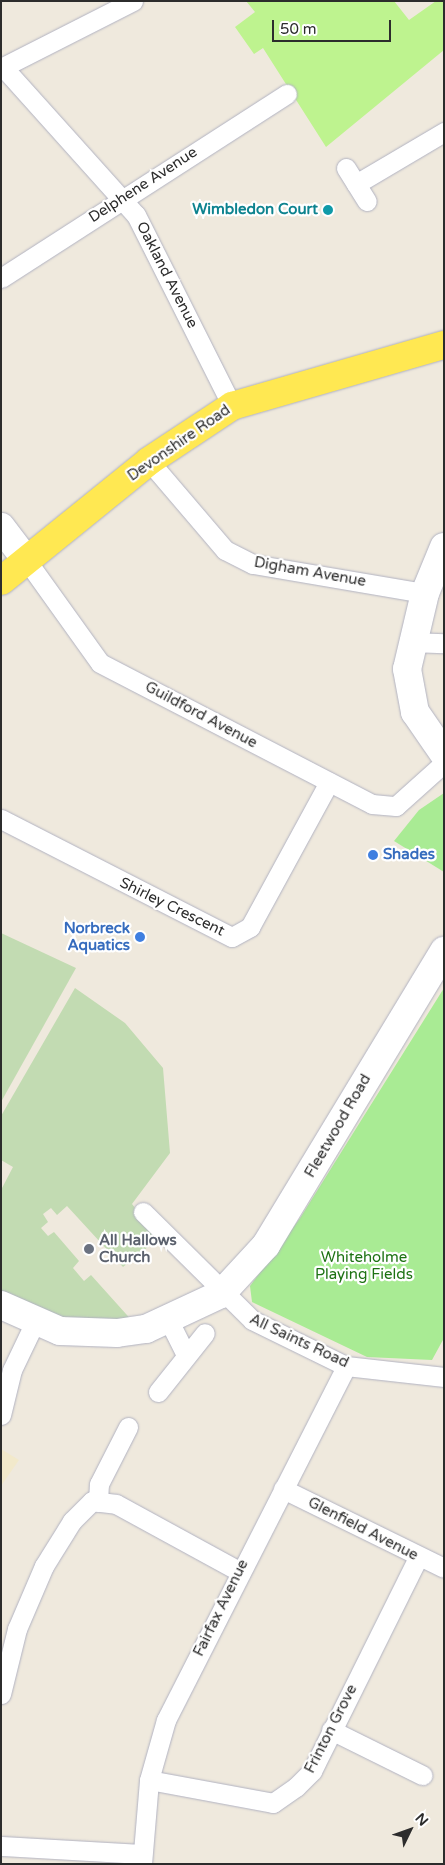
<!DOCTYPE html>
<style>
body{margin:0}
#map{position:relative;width:445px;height:1865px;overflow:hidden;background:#efe9dd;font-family:"Varela Round",sans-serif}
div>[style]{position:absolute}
.education>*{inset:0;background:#f2e9cb}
.green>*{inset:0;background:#a9eb94}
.cemetery>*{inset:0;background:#c2dbb2}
.pitch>*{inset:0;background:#bef38f}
.roads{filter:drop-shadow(0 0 1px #b1b2c1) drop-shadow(0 0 1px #b1b2c1)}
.street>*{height:19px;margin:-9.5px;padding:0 9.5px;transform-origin:9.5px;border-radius:9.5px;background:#fff}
.secondary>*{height:28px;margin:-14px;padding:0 14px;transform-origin:14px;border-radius:14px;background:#fff}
.primary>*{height:28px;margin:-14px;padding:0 14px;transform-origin:14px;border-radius:14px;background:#ffe852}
.dots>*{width:14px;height:14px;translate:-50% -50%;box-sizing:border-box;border:2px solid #fff;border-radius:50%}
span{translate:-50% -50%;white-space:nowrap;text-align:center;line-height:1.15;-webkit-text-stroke:4.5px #fff;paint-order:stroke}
.street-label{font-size:15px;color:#2c2c2c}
.culture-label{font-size:15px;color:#0d838f;font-weight:700}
.right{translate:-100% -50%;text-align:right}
.shop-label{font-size:15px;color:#366cbe;font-weight:700}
.left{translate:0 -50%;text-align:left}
.worship-label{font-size:15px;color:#5b616d;font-weight:700}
.park-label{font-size:15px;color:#1d7213}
.frame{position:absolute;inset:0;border:2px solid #2c2c2c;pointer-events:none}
.north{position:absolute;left:385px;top:1805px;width:50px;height:50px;-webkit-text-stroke:4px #fff;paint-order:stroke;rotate:48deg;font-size:14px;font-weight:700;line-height:20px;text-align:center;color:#2c2c2c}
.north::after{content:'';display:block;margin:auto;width:18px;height:22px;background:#2c2c2c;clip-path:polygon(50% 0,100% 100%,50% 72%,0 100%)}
.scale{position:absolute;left:272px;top:20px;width:119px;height:22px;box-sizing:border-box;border:2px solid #2c2c2c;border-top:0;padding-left:6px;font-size:15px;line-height:18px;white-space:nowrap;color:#2c2c2c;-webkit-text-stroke:4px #fff;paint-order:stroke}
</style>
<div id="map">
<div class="education">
<div style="clip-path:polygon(1px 1449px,19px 1460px,1px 1486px)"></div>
</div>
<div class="green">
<div style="clip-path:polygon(444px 793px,444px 872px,394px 841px,419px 810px)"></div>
<div style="clip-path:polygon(444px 988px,444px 1338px,432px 1360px,367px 1357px,252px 1302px,250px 1286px,300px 1218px)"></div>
</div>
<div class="cemetery">
<div style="clip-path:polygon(1px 933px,76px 968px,1px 1102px)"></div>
<div style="clip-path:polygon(75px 988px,125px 1023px,163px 1068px,170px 1153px,132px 1204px,159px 1238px,123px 1267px,67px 1206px,57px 1215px,51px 1208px,43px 1214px,48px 1222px,41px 1228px,48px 1236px,54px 1232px,79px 1261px,73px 1268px,84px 1281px,91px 1275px,135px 1324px,71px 1324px,1px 1292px,1px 1190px,13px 1167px,1px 1160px,1px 1116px)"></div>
</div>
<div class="pitch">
<div style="clip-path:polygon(246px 1px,394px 1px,409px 20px,436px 1px,444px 1px,444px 50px,326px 147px,263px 48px,254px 54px,235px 27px,255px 12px)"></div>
</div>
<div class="roads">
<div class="street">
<div style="left:3px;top:67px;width:199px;rotate:48.1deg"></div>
<div style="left:136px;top:215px;width:214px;rotate:63.3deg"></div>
<div style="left:1px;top:68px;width:148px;rotate:-26.9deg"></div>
<div style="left:346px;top:168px;width:39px;rotate:58deg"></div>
<div style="left:356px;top:184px;width:102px;rotate:-30.6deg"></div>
<div style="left:1px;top:278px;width:340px;rotate:-32.8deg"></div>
<div style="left:149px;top:461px;width:117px;rotate:49.5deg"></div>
<div style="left:225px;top:550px;width:31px;rotate:27deg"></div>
<div style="left:253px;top:564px;width:174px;rotate:9.6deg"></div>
<div style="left:27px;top:561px;width:125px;rotate:54.4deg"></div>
<div style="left:100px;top:663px;width:306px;rotate:27.4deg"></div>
<div style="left:372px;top:804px;width:24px;rotate:5deg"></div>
<div style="left:396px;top:806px;width:64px;rotate:-41.9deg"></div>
<div style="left:410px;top:642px;width:34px;rotate:2deg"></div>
<div style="left:1px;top:819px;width:259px;rotate:27.1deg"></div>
<div style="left:232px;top:937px;width:21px;rotate:-29deg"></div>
<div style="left:250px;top:927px;width:165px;rotate:-61.4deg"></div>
<div style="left:143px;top:1212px;width:153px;rotate:44.7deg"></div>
<div style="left:252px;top:1320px;width:105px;rotate:26.1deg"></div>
<div style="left:346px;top:1366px;width:99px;rotate:6.4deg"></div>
<div style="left:168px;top:1319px;width:40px;rotate:63.4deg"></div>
<div style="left:158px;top:1392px;width:75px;rotate:-51.5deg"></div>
<div style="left:1px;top:1415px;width:46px;rotate:-76.3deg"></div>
<div style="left:12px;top:1370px;width:53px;rotate:-64.4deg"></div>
<div style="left:283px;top:1489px;width:179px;rotate:26.1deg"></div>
<div style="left:98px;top:1502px;width:18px;rotate:-87deg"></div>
<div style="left:99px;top:1484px;width:64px;rotate:-63deg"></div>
<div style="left:1px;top:1694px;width:67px;rotate:-76.2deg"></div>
<div style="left:17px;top:1629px;width:69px;rotate:-66.8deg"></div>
<div style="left:44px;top:1566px;width:53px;rotate:-58.1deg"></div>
<div style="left:72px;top:1521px;width:28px;rotate:-45deg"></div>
<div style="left:92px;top:1501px;width:24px;rotate:7deg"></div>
<div style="left:116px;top:1504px;width:140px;rotate:28.6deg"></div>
<div style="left:331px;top:1730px;width:102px;rotate:26.3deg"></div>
<div style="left:149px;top:1780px;width:126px;rotate:10.5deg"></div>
<div style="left:273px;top:1803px;width:28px;rotate:-35deg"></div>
<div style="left:296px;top:1787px;width:23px;rotate:-45deg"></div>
<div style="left:312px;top:1771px;width:239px;rotate:-63.6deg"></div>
<div style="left:1px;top:1846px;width:140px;rotate:3.3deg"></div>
<div style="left:142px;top:1864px;width:84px;rotate:-85.2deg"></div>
<div style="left:149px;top:1780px;width:62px;rotate:-74.2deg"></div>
<div style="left:166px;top:1720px;width:397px;rotate:-63deg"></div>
</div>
<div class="secondary">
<div style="left:1px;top:527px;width:43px;rotate:52.6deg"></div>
<div style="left:444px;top:547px;width:50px;rotate:112.4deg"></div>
<div style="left:425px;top:593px;width:78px;rotate:103.3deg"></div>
<div style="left:407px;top:669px;width:44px;rotate:79.5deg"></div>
<div style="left:415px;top:712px;width:51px;rotate:55.4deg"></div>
<div style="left:1px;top:1305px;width:64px;rotate:23.8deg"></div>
<div style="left:60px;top:1331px;width:57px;rotate:2deg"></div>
<div style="left:117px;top:1333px;width:29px;rotate:-8deg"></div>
<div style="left:146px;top:1329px;width:83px;rotate:-25deg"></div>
<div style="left:221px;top:1294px;width:67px;rotate:-47.4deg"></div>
<div style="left:266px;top:1245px;width:344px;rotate:-58.8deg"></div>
</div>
<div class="primary">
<div style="left:1px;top:581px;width:191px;rotate:-39deg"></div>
<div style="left:149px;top:461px;width:100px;rotate:-33.5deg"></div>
<div style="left:232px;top:406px;width:221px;rotate:-16.1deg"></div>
</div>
</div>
<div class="dots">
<div style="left:328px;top:210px;background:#0f9aa8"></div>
<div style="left:373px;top:855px;background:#3f7fe0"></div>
<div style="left:140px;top:937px;background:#3f7fe0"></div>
<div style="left:89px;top:1249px;background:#6b7280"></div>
</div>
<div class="street-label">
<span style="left:143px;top:185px;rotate:-33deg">Delphene Avenue</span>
<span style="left:167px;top:275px;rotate:63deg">Oakland Avenue</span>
<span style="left:179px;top:443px;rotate:-35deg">Devonshire Road</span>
<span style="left:310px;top:572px;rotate:10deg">Digham Avenue</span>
<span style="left:201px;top:715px;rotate:28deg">Guildford Avenue</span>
<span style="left:172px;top:907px;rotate:26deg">Shirley Crescent</span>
<span style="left:338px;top:1126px;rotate:-60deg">Fleetwood Road</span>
<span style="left:299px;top:1341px;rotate:25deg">All Saints Road</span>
<span style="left:363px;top:1529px;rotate:27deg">Glenfield Avenue</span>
<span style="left:221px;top:1608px;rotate:-64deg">Fairfax Avenue</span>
<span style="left:331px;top:1729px;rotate:-63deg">Frinton Grove</span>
</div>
<div class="culture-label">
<span class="right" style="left:318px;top:210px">Wimbledon Court</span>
</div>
<div class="shop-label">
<span class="left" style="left:383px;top:855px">Shades</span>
<span class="right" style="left:130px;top:937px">Norbreck<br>Aquatics</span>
</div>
<div class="worship-label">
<span class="left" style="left:99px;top:1249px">All Hallows<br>Church</span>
</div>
<div class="park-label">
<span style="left:364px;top:1266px">Whiteholme<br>Playing Fields</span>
</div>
<div class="frame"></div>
<div class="north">N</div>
<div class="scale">50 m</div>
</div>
